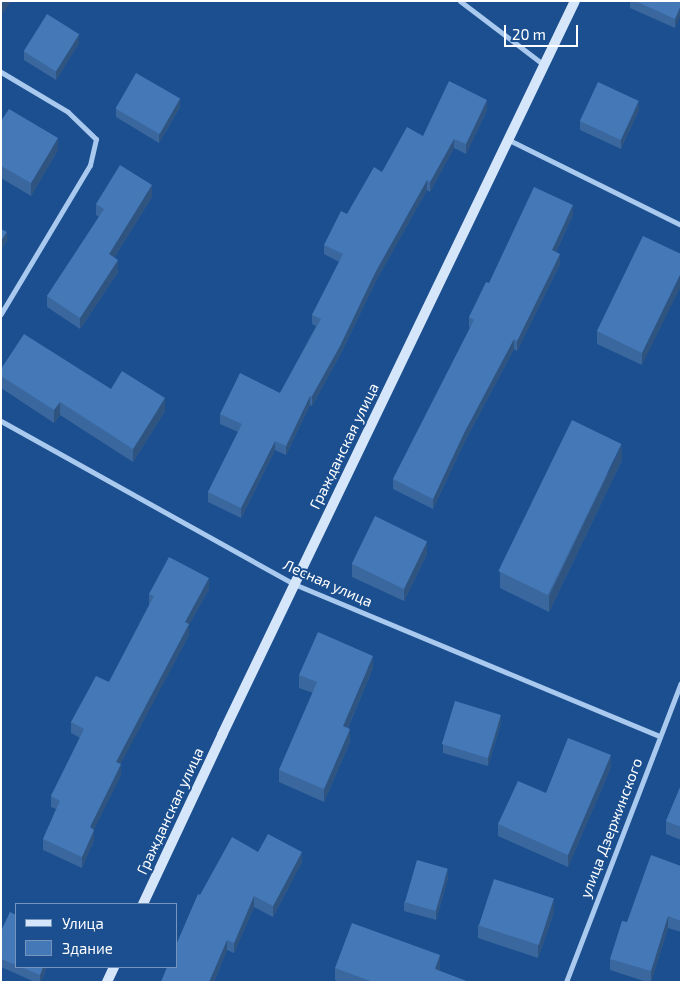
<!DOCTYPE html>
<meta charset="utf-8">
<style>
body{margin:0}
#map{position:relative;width:682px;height:983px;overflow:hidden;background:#1b4f8f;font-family:"Exo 2",sans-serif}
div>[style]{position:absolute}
.street>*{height:5px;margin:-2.5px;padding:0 2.5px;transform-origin:2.5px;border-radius:2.5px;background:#a9c9ee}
.secondary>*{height:10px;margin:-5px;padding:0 5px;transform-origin:5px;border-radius:5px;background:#d6e6fa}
.wall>*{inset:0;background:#3a679d}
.shaded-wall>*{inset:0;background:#305480}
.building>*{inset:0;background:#4478b7;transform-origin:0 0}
span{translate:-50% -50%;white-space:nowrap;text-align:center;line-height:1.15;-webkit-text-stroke:4px #1b4f8f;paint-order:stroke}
.street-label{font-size:15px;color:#fff}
.frame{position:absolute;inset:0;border:2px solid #fff;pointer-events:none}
.legend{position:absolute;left:15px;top:903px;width:162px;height:65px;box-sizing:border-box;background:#1b4f8f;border:1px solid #7695bc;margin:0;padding:6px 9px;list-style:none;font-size:15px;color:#fff}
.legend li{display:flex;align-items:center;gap:10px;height:25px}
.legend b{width:25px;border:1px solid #7695bc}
.scale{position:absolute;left:504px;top:25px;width:74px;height:22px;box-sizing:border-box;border:2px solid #fff;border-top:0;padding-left:6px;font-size:15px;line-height:18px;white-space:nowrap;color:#fff;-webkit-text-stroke:4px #1b4f8f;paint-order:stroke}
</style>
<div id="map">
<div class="street">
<div style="left:460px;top:1px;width:106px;rotate:37.3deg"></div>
<div style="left:1px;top:72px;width:78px;rotate:30.8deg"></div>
<div style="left:68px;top:112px;width:39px;rotate:44deg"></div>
<div style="left:96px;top:139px;width:27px;rotate:103deg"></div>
<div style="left:90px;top:165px;width:174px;rotate:120.9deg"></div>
<div style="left:509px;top:140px;width:192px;rotate:26.3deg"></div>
<div style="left:1px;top:421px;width:335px;rotate:29.1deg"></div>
<div style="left:294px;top:584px;width:396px;rotate:22.6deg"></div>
<div style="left:566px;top:982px;width:320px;rotate:-69deg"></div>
</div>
<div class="secondary">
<div style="left:143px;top:904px;width:187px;rotate:-64.9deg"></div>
<div style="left:222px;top:735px;width:814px;rotate:-64.32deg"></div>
<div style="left:107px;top:982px;width:17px;rotate:-65deg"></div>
</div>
<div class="wall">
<div style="clip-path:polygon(630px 1px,681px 1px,675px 28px,630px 8px)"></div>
<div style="clip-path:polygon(79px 43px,56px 80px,24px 60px,24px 51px)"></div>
<div style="clip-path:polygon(180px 107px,159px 143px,116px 117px,116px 109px)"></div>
<div style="clip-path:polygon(487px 110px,466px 154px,454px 148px,430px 192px,427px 190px,376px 281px,340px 355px,312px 406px,310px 405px,286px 455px,275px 450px,241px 518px,208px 502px,208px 492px,238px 432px,220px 424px,220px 414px,280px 393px,316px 326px,312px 324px,312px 315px,339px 262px,324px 254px,324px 245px,347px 214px,382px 172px,423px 136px)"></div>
<div style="clip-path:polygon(639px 110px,621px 149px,580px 130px,580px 121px)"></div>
<div style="clip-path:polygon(1px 121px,58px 150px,31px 196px,1px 178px)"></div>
<div style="clip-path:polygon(152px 197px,114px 258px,118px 272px,80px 329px,47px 307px,47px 296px,99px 217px,96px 215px,96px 204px)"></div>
<div style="clip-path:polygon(573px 215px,556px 252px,560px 264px,517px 351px,514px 349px,464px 443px,433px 509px,393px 489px,393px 479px,470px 328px,469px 327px,469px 317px,489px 283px)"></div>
<div style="clip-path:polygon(643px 236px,642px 365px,597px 344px,597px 331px)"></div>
<div style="clip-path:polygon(1px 369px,111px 389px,165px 411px,133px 462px,60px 415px,54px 423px,1px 388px)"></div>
<div style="clip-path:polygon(622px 460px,549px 612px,500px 588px,500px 572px)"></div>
<div style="clip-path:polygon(427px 554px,404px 601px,352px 577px,352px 564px)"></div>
<div style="clip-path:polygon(209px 589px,189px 625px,189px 635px,120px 764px,121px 775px,94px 829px,94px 840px,82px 868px,43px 850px,43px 839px,56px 809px,51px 807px,51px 796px,80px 738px,71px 733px,71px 722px,109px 682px,149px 605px,149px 594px)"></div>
<div style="clip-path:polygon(373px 668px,348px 728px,350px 742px,324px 802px,279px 782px,279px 770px,313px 693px,299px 688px,299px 675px)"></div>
<div style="clip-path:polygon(501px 723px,488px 766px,443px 753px,443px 744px)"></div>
<div style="clip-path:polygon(611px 767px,568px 867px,498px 836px,498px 824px,546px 793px)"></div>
<div style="clip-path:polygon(681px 785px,681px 840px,666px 834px,666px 821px)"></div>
<div style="clip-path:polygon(258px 852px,302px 862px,273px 917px,254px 907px,234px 953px,227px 950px,214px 982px,161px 982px,200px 895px)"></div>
<div style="clip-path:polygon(681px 866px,681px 932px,668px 928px,651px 982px,647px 982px,610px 970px,610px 959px,627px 922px)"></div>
<div style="clip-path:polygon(448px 878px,436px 920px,404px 911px,404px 902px)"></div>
<div style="clip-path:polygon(554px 912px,538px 958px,478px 938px,478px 925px)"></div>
<div style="clip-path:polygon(16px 915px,16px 967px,47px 967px,41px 982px,35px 982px,1px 967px,1px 931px)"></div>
<div style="clip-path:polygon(335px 968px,440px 968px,439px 971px,469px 982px,339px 982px,335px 980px)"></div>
</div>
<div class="shaded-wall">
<div style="clip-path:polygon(3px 1px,11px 1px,1px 16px,1px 3px)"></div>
<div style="clip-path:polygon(681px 5px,681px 14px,675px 28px,675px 19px)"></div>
<div style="clip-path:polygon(79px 34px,79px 43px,56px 80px,56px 71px)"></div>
<div style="clip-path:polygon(180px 98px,180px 107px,159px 143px,159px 134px)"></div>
<div style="clip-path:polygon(487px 100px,487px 110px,466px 154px,466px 144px)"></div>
<div style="clip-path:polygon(639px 101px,639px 110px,621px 149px,621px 140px)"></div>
<div style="clip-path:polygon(58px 138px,58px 150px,31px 196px,31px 183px)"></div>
<div style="clip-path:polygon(454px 139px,454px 148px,430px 192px,430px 182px)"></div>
<div style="clip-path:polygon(427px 180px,427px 190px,376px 281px,340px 355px,312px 406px,312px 396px,376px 271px)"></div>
<div style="clip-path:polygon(152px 185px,152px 197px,109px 266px,109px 254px)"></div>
<div style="clip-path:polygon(573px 205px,573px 215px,552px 260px,552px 250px)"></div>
<div style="clip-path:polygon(7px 232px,7px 241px,1px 250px,1px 241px)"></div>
<div style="clip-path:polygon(560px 254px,560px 264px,517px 351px,517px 341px)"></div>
<div style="clip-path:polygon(118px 260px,118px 272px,80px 329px,80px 318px)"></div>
<div style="clip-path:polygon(681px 273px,681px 286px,642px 365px,642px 353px)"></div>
<div style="clip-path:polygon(514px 339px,514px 349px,464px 443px,433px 509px,433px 499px,464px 433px)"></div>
<div style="clip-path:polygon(310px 396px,310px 405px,286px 455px,286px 446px)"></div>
<div style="clip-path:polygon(165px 398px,165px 411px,133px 462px,133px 449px)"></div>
<div style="clip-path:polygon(60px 402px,60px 415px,54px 423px,54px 410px)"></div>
<div style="clip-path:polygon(275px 441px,275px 450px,241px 518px,241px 508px)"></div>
<div style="clip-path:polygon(622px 444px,622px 460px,549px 612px,549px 596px)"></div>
<div style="clip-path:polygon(427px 541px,427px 554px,404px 601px,404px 589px)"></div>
<div style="clip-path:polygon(209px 578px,209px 589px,189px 625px,189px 635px,116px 773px,116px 762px,185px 622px)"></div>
<div style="clip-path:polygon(373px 656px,373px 668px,343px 739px,343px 726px)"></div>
<div style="clip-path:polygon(501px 715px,501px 723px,488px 766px,488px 758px)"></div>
<div style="clip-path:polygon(350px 729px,350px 742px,324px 802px,324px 789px)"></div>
<div style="clip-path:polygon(611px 755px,611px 767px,568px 867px,568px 855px)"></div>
<div style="clip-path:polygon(121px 764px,121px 775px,90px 838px,90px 827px)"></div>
<div style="clip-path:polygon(94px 830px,94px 840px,82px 868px,82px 857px)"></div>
<div style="clip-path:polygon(302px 852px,302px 862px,273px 917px,273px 906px)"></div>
<div style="clip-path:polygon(448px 869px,448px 878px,436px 920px,436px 911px)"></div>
<div style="clip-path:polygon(254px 896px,254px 907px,234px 953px,234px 943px)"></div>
<div style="clip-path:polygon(554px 899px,554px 912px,538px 958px,538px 945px)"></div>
<div style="clip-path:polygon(668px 916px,668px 928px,651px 982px,651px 971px)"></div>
<div style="clip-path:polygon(227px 940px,227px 950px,214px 982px,209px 982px)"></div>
<div style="clip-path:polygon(440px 955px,440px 968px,435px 982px,435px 969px)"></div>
<div style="clip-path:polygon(43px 967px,47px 967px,41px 982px,40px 982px,40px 975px)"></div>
</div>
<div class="building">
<div style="clip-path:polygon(635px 1px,681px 1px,681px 5px,675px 19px)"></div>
<div style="left:47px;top:14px;width:38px;height:44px;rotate:32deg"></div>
<div style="left:136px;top:73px;width:51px;height:41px;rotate:30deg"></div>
<div style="clip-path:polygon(449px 81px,487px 100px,466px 144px,454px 139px,430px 182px,427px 180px,376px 271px,340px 346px,312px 396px,310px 396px,286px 446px,275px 441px,241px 508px,208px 492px,242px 424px,220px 414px,240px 373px,280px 393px,321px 319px,312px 315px,343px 254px,324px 245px,341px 211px,347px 214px,374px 167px,382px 172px,407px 127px,423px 136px)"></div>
<div style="left:598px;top:82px;width:45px;height:43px;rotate:25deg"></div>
<div style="clip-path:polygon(9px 109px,58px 138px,31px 183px,1px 166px,1px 121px)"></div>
<div style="clip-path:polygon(120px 165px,152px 185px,109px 254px,118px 260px,80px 318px,47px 296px,104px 209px,96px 204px)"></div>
<div style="clip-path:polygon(534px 187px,573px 205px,552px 250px,560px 254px,517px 341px,514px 339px,464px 433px,433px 499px,393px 479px,474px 320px,469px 317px,486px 282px,489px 283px)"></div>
<div style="clip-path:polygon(1px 229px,7px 232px,1px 241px)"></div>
<div style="clip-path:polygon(643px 236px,681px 254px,681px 273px,642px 353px,597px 331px)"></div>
<div style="clip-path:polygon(24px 334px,111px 389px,122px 371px,165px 398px,133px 449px,60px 402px,54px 410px,1px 376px,1px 369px)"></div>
<div style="left:572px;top:420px;width:55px;height:168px;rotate:26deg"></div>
<div style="left:375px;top:516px;width:58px;height:53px;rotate:26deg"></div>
<div style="clip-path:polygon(169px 557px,209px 578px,185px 622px,189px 624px,116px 762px,121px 764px,90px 827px,94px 830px,82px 857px,43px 839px,60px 801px,51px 796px,84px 729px,71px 722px,96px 676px,109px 682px,154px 596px,149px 594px)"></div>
<div style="clip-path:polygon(318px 632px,373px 656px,343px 726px,350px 729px,324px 789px,279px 770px,317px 682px,299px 675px)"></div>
<div style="left:455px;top:701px;width:48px;height:45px;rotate:17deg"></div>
<div style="clip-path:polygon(568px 738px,611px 755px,568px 855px,498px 824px,518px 781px,546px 793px)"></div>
<div style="clip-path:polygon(681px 785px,681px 827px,666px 821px)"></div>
<div style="clip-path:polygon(268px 834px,302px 852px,273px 906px,254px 896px,234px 943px,227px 940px,209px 982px,161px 982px,167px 967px,176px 967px,176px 945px,198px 894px,200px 895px,232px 837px,258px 852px)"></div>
<div style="clip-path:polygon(651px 855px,681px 866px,681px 921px,668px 916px,651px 971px,610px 959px,622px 921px,627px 922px)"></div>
<div style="left:417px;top:860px;width:32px;height:44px;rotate:16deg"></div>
<div style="left:494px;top:879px;width:63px;height:49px;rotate:18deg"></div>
<div style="clip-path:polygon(10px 912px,16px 915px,16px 965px,1px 959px,1px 931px)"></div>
<div style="clip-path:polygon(352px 923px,440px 955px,435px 969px,469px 982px,373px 982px,335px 968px)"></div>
<div style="clip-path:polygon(21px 967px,43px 967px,40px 975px)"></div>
</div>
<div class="street-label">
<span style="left:344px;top:446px;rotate:-64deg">Гражданская улица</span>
<span style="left:328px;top:583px;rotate:24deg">Лесная улица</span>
<span style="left:170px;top:811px;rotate:-65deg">Гражданская улица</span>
<span style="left:611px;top:828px;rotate:-69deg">улица Дзержинского</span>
</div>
<div class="frame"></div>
<ul class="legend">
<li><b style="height:6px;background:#d6e6fa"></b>Улица</li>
<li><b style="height:14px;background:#4478b7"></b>Здание</li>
</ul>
<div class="scale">20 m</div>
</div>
